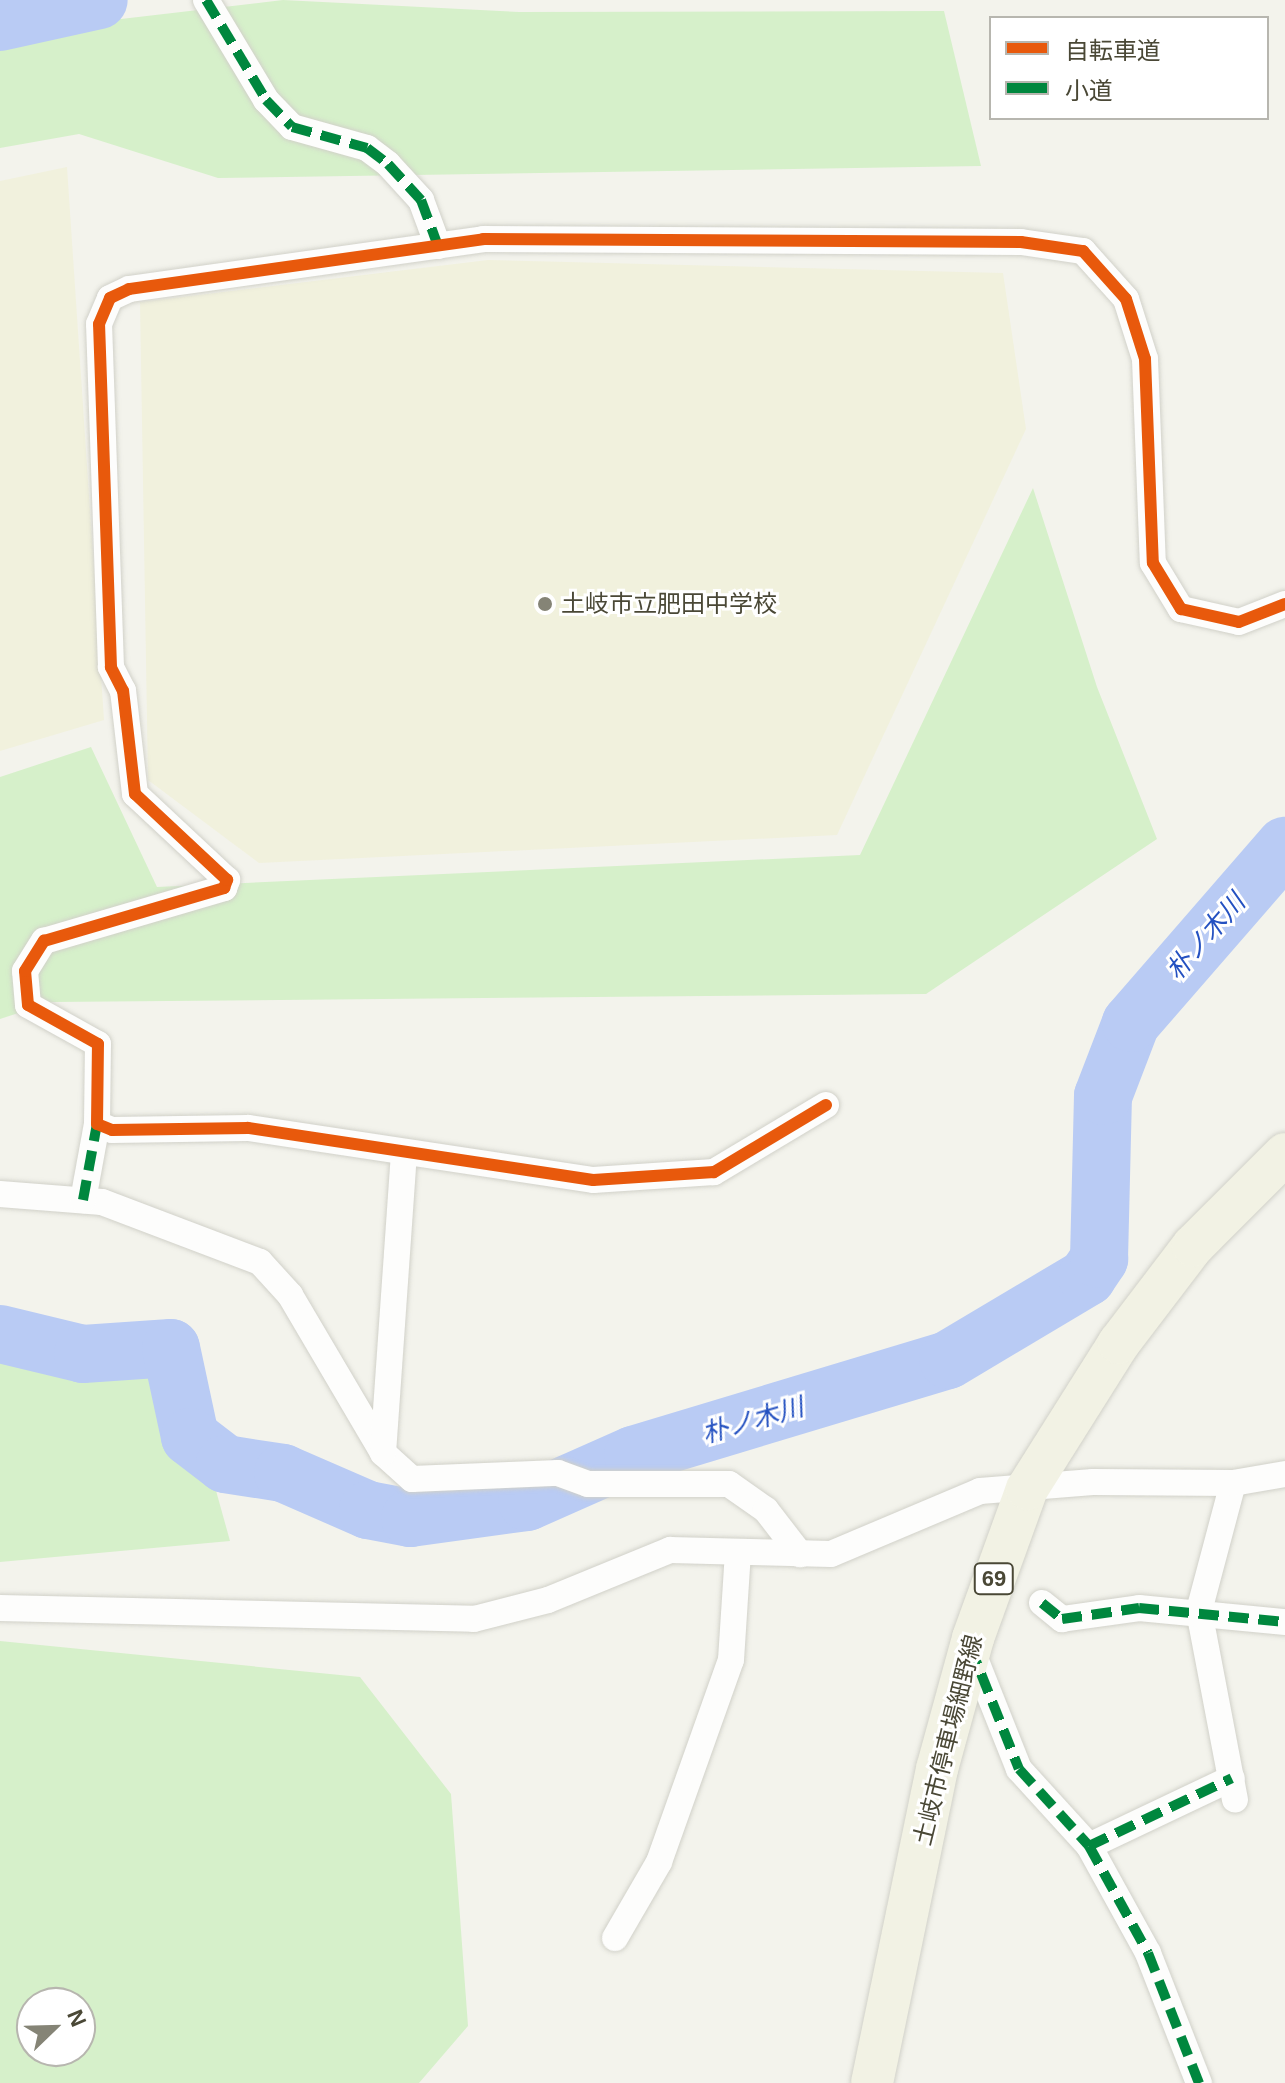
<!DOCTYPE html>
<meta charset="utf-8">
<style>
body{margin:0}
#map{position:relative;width:1285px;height:2083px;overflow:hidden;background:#f3f3ec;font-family:Arial,"Noto Sans JP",sans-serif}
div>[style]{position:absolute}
.education>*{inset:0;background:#f1f1dd}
.green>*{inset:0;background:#d6f0ca}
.river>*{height:58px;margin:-29px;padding:0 29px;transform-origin:29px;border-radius:29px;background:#b9cbf4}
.roads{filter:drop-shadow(0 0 2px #d1d1c9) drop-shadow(0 0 2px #d1d1c9)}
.minor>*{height:26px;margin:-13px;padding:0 13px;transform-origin:13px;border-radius:13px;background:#fdfdfc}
.primary>*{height:42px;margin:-21px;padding:0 21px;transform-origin:21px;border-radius:21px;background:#f2f2e4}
.quiet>*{height:10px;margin-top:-5px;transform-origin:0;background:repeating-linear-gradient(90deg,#00873e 0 20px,transparent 0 30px)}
.cycleway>*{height:12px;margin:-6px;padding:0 6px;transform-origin:6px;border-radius:6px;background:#e8590c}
.dots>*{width:22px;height:22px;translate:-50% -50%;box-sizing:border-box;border:4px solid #fff;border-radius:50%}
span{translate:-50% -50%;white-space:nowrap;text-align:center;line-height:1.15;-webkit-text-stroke:6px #fff;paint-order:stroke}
.shield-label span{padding:2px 6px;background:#fff;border:2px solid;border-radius:6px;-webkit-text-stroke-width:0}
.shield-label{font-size:22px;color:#4a4836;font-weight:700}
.poi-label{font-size:24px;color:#4a4836}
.left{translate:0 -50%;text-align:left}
.street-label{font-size:24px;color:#4a4836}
.water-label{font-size:26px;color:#2451c1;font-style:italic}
.legend{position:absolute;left:989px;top:16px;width:280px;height:104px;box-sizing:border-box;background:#fff;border:2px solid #b7b6af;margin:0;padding:10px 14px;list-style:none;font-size:24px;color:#4a4836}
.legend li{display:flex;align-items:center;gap:16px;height:40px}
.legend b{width:40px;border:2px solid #b7b6af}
.north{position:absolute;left:16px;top:1987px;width:80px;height:80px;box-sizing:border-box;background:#fff;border:2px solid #b7b6af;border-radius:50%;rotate:67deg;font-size:22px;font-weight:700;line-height:32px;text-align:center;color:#4a4836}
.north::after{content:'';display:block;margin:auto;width:28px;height:36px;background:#858476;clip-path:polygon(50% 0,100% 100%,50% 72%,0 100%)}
</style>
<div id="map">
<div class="education">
<div style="clip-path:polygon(67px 167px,104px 720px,0 751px,0 181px)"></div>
<div style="clip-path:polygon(488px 260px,1003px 273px,1026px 429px,837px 835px,259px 863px,148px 780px,140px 302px)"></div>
</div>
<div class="green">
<div style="clip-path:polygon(283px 0,519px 12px,944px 11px,981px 166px,218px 178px,79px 134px,0 148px,0 7px,121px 19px)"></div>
<div style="clip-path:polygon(1033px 488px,1097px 687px,1157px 839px,926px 994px,52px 1002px,0 1019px,0 777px,91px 747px,157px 887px,860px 855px)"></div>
<div style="clip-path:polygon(170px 1325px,230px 1541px,0 1562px,0 1349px)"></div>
<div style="clip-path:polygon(evenodd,0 1641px,360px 1677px,451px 1794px,468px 2026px,419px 2083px,0 2083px,0 1641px,80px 2003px,80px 2051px,32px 2051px,32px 2003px,80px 2003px)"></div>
</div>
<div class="river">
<div style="left:0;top:22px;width:101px;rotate:-12.5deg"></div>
<div style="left:0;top:1334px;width:85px;rotate:13.5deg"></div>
<div style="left:83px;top:1354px;width:88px;rotate:-3.9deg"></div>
<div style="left:171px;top:1348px;width:91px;rotate:77.9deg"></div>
<div style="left:190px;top:1437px;width:44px;rotate:37.6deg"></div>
<div style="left:225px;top:1464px;width:59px;rotate:8.8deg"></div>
<div style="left:283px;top:1473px;width:93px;rotate:23.5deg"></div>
<div style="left:368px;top:1510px;width:43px;rotate:10.8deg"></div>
<div style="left:410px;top:1518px;width:118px;rotate:-7.8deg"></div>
<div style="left:527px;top:1502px;width:116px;rotate:-23.9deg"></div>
<div style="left:633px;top:1455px;width:329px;rotate:-16.8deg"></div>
<div style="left:948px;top:1360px;width:162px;rotate:-30.8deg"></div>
<div style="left:1087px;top:1277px;width:22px;rotate:-56deg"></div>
<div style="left:1099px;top:1259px;width:163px;rotate:-88.6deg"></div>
<div style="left:1103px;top:1096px;width:78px;rotate:-69deg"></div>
<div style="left:1131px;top:1023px;width:235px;rotate:-49deg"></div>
</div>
<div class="roads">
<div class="minor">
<div style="left:206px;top:0;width:117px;rotate:59deg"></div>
<div style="left:266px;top:100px;width:37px;rotate:46deg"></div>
<div style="left:292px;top:127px;width:78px;rotate:15.6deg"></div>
<div style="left:367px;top:148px;width:26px;rotate:37deg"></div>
<div style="left:388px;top:164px;width:49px;rotate:47.5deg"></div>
<div style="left:421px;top:200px;width:49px;rotate:69.7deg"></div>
<div style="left:826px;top:1105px;width:131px;rotate:149.1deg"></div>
<div style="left:714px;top:1172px;width:121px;rotate:176.2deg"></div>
<div style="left:593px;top:1180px;width:349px;rotate:-171.4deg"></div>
<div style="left:248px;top:1128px;width:136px;rotate:179.2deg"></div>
<div style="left:112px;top:1130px;width:16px;rotate:-158deg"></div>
<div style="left:97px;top:1124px;width:80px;rotate:-89.3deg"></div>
<div style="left:98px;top:1044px;width:80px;rotate:-150.9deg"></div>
<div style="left:28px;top:1005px;width:34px;rotate:-95deg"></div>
<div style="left:25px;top:971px;width:36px;rotate:-58deg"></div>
<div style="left:44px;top:941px;width:188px;rotate:-16.4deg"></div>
<div style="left:224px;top:888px;width:9px;rotate:-69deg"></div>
<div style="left:227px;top:880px;width:126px;rotate:-136.9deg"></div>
<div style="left:135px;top:794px;width:104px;rotate:-96.6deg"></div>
<div style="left:123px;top:691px;width:27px;rotate:-117deg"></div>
<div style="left:111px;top:667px;width:343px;rotate:-92deg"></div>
<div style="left:99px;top:324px;width:28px;rotate:-67deg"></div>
<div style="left:110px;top:298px;width:21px;rotate:-25deg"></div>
<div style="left:129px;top:289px;width:358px;rotate:-8deg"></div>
<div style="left:483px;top:239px;width:538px;rotate:0.32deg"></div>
<div style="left:1021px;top:242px;width:63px;rotate:8.3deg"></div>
<div style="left:1083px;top:251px;width:64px;rotate:48.1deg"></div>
<div style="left:1126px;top:299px;width:63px;rotate:72.4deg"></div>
<div style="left:1145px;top:359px;width:204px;rotate:87.8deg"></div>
<div style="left:1153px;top:563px;width:54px;rotate:58.7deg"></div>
<div style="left:1181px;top:609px;width:59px;rotate:12.6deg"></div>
<div style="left:1239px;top:622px;width:49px;rotate:-21.4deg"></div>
<div style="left:0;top:1194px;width:102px;rotate:4.5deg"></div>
<div style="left:102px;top:1202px;width:169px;rotate:20.8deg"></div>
<div style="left:260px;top:1262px;width:45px;rotate:47.7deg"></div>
<div style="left:290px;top:1295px;width:183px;rotate:59.5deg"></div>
<div style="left:383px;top:1453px;width:39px;rotate:42deg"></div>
<div style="left:412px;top:1479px;width:146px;rotate:-2.4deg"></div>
<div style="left:558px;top:1473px;width:32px;rotate:20deg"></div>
<div style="left:588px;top:1484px;width:141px"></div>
<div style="left:729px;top:1484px;width:45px;rotate:35.1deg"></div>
<div style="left:766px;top:1510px;width:56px;rotate:52.3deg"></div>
<div style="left:83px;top:1200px;width:77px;rotate:-79.6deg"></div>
<div style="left:383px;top:1453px;width:301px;rotate:-86deg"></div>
<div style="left:1233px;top:1483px;width:132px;rotate:104.9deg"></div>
<div style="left:1199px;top:1611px;width:192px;rotate:79.2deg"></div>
<div style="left:1042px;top:1603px;width:26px;rotate:39deg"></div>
<div style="left:1062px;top:1619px;width:78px;rotate:-8.1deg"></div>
<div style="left:1139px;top:1608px;width:147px;rotate:5.5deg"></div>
<div style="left:0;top:1608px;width:474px;rotate:1.3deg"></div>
<div style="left:474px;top:1619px;width:76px;rotate:-14.4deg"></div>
<div style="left:548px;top:1600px;width:132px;rotate:-22.3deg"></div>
<div style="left:670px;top:1550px;width:161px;rotate:1.4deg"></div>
<div style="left:831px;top:1554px;width:162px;rotate:-22.9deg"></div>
<div style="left:980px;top:1491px;width:113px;rotate:-4.6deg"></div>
<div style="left:1093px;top:1482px;width:140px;rotate:0.4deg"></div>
<div style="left:1233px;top:1483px;width:53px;rotate:-9.8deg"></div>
<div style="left:970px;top:1646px;width:132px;rotate:68.3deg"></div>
<div style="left:1019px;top:1769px;width:104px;rotate:47.7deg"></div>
<div style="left:1089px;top:1846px;width:122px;rotate:61.1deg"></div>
<div style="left:1148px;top:1953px;width:140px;rotate:68.6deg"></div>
<div style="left:1089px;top:1846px;width:158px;rotate:-25.4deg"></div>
<div style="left:615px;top:1938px;width:88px;rotate:-59.9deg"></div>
<div style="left:659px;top:1862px;width:214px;rotate:-70.4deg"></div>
<div style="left:731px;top:1660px;width:108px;rotate:-86.3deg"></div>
</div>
<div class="primary">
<div style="left:872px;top:2083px;width:321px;rotate:-78.3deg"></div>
<div style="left:937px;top:1769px;width:136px;rotate:-74.6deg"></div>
<div style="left:973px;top:1638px;width:158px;rotate:-70.1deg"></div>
<div style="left:1027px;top:1489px;width:173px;rotate:-57.8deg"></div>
<div style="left:1119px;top:1343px;width:122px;rotate:-52.7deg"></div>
<div style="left:1193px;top:1246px;width:130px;rotate:-45deg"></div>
</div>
</div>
<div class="quiet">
<div style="left:206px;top:0;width:117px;rotate:59deg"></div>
<div style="left:266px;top:100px;width:37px;rotate:46deg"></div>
<div style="left:292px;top:127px;width:78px;rotate:15.6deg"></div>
<div style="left:367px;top:148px;width:26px;rotate:37deg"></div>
<div style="left:388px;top:164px;width:49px;rotate:47.5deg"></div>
<div style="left:421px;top:200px;width:49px;rotate:69.7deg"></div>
<div style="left:83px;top:1200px;width:77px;rotate:-79.6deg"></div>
<div style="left:1042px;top:1603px;width:26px;rotate:39deg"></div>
<div style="left:1062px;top:1619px;width:78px;rotate:-8.1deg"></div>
<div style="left:1139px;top:1608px;width:147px;rotate:5.5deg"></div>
<div style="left:970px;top:1646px;width:132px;rotate:68.3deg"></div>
<div style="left:1019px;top:1769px;width:104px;rotate:47.7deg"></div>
<div style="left:1089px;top:1846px;width:122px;rotate:61.1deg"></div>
<div style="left:1148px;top:1953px;width:140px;rotate:68.6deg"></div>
<div style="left:1089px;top:1846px;width:158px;rotate:-25.4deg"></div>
</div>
<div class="cycleway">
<div style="left:826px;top:1105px;width:131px;rotate:149.1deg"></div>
<div style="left:714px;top:1172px;width:121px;rotate:176.2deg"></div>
<div style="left:593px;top:1180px;width:349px;rotate:-171.4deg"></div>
<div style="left:248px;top:1128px;width:136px;rotate:179.2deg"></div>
<div style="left:112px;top:1130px;width:16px;rotate:-158deg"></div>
<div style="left:97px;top:1124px;width:80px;rotate:-89.3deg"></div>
<div style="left:98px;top:1044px;width:80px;rotate:-150.9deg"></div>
<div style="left:28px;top:1005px;width:34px;rotate:-95deg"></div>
<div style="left:25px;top:971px;width:36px;rotate:-58deg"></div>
<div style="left:44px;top:941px;width:188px;rotate:-16.4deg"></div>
<div style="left:224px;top:888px;width:9px;rotate:-69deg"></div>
<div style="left:227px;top:880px;width:126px;rotate:-136.9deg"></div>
<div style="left:135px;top:794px;width:104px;rotate:-96.6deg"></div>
<div style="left:123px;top:691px;width:27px;rotate:-117deg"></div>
<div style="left:111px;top:667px;width:343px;rotate:-92deg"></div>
<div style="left:99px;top:324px;width:28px;rotate:-67deg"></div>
<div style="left:110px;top:298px;width:21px;rotate:-25deg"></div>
<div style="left:129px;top:289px;width:358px;rotate:-8deg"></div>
<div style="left:483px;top:239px;width:538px;rotate:0.32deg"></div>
<div style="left:1021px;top:242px;width:63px;rotate:8.3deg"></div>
<div style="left:1083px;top:251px;width:64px;rotate:48.1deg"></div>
<div style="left:1126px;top:299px;width:63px;rotate:72.4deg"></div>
<div style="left:1145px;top:359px;width:204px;rotate:87.8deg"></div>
<div style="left:1153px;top:563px;width:54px;rotate:58.7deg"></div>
<div style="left:1181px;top:609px;width:59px;rotate:12.6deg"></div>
<div style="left:1239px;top:622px;width:49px;rotate:-21.4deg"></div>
</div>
<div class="dots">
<div style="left:545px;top:604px;background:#858476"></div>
</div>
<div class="shield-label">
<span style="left:994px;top:1579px">69</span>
</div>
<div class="poi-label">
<span class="left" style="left:561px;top:604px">土岐市立肥田中学校</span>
</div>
<div class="street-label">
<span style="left:948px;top:1740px;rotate:-76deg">土岐市停車場細野線</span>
</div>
<div class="water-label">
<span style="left:1206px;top:937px;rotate:-49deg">朴ノ木川</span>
<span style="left:753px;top:1421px;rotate:-16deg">朴ノ木川</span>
</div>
<ul class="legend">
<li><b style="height:10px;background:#e8590c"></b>自転車道</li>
<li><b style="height:10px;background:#00873e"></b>小道</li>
</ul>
<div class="north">N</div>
</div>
